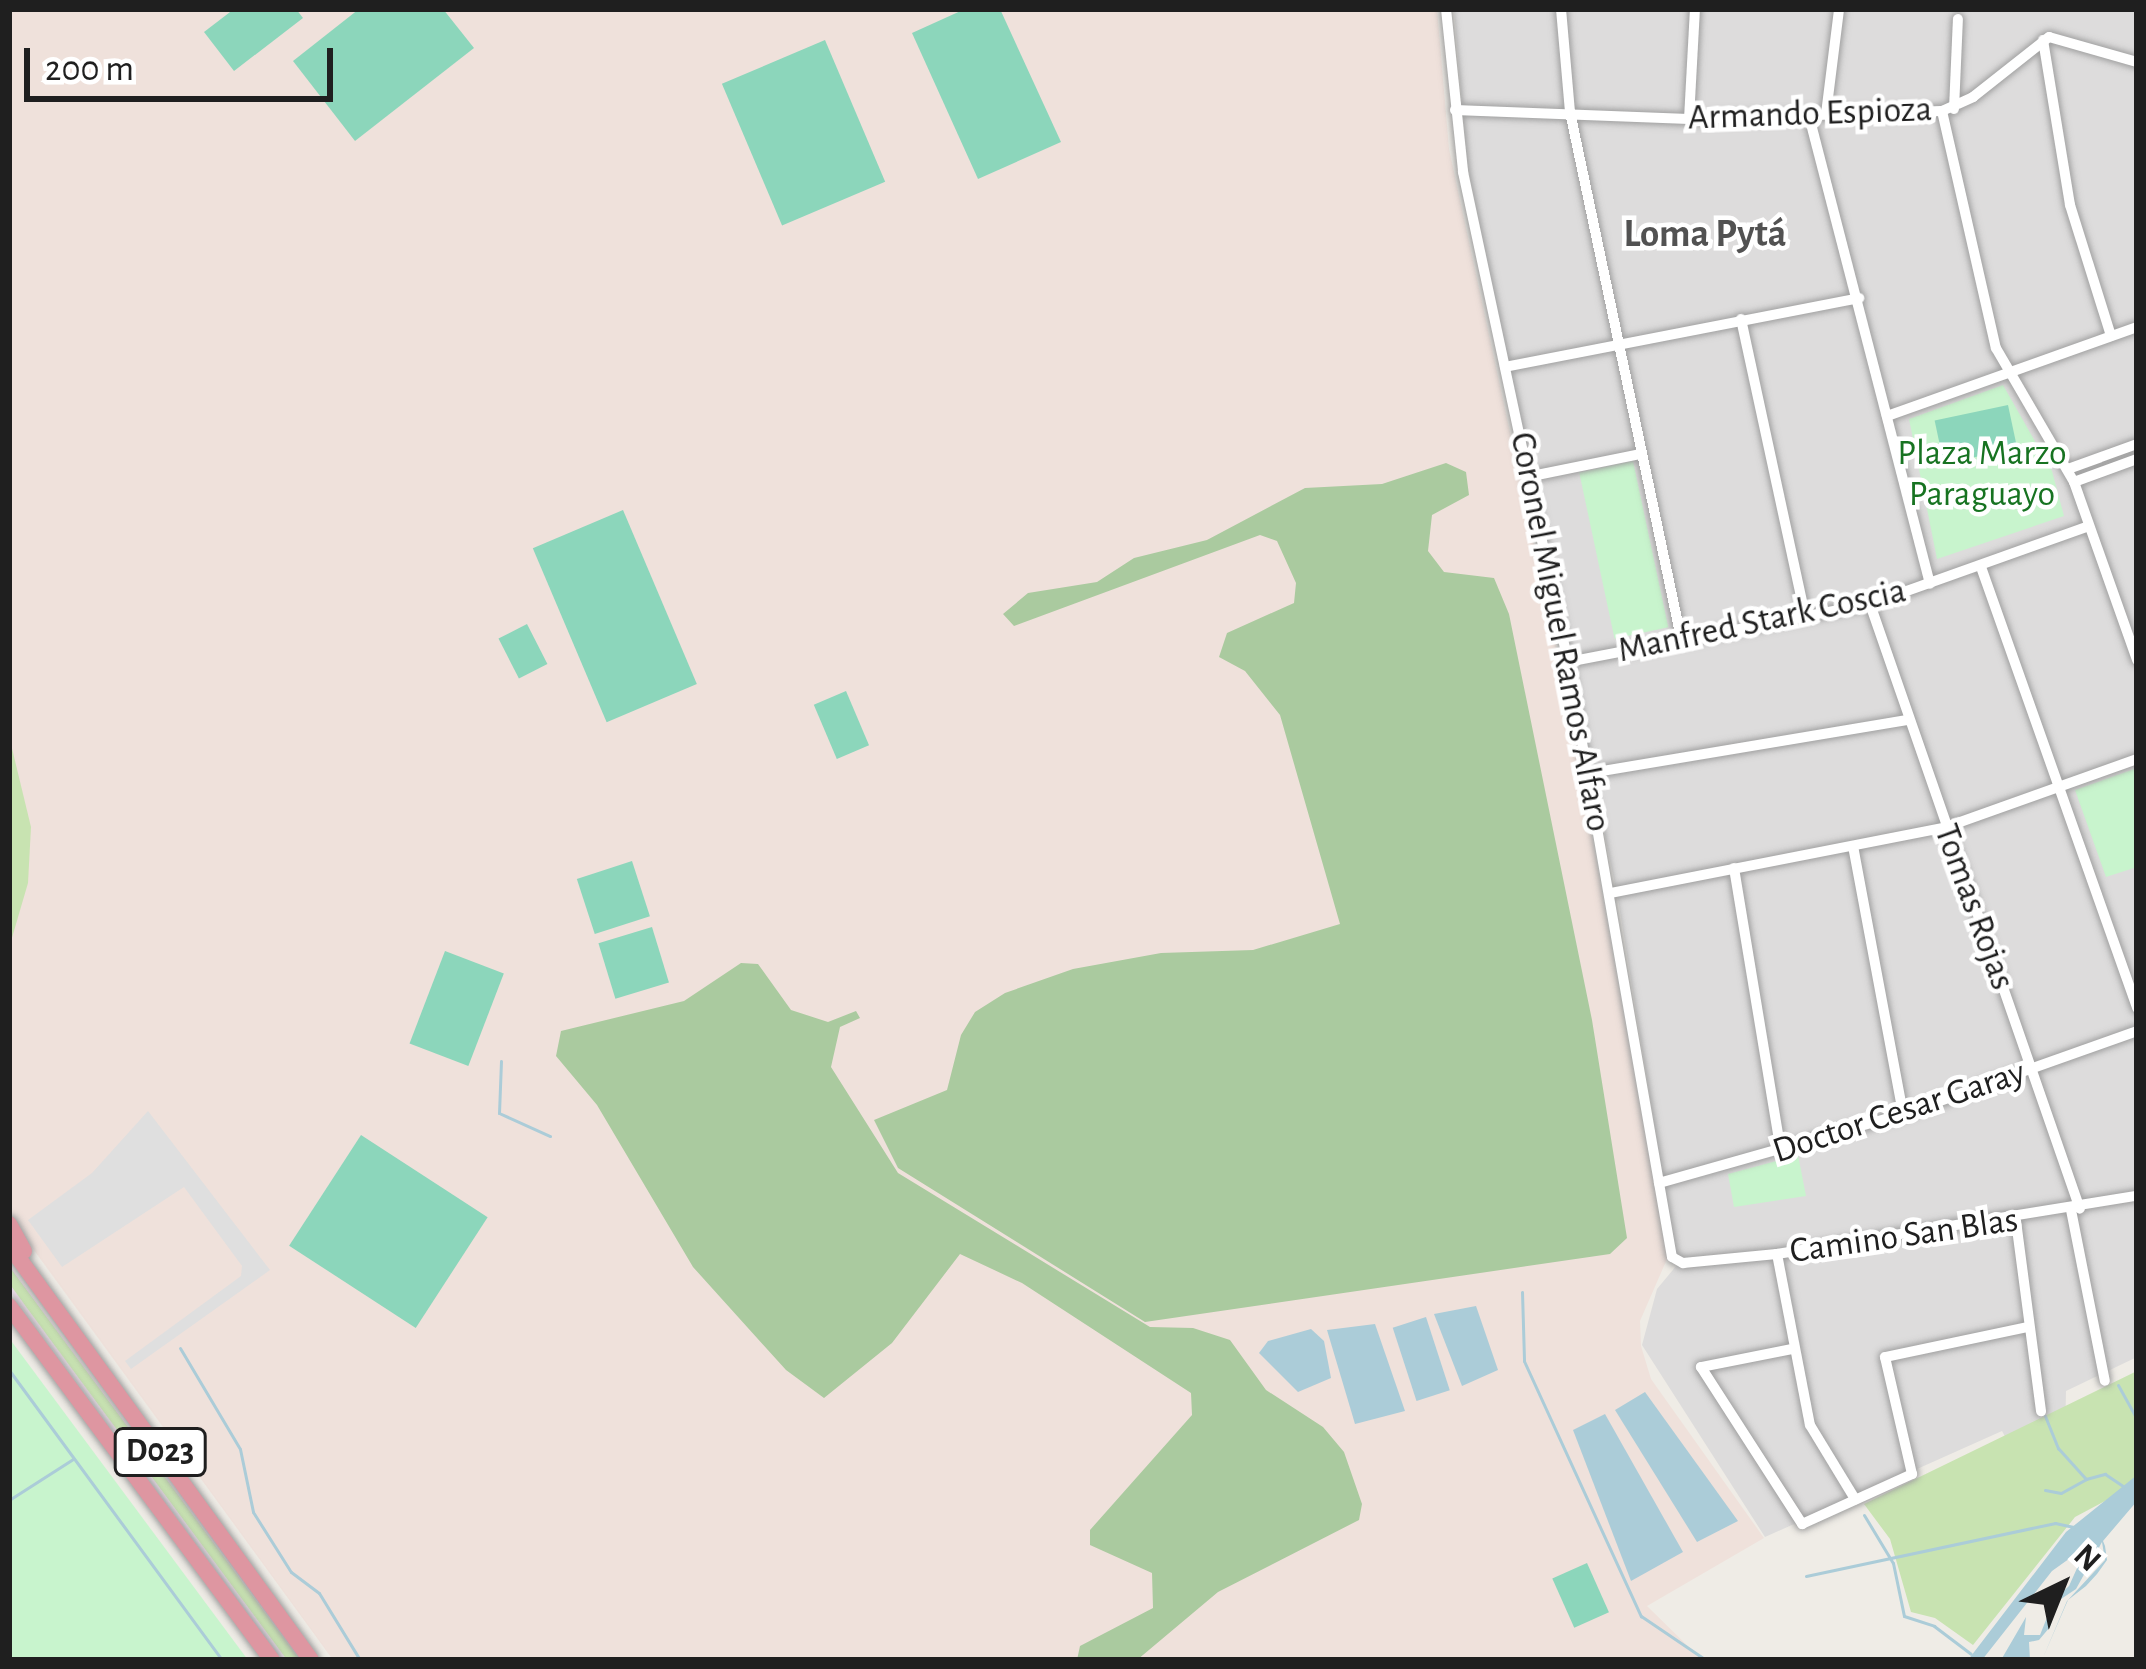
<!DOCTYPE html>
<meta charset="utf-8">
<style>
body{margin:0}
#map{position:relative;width:2146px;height:1669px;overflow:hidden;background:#efece6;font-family:"Alegreya Sans",sans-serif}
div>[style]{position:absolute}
.residential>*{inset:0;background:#dddcdc}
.industrial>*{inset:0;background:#e7d9e4}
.military>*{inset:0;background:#efe1db}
.grass>*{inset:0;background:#c8e3b1}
.forest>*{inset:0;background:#aaca9f}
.park>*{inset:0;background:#c8f4cd;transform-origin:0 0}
.pitch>*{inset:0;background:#8cd6bb;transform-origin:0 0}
.parking>*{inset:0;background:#dfdfdf}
.water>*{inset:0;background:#abccd8;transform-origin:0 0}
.stream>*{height:3px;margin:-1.5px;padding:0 1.5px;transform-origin:1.5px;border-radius:1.5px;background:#abccd8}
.roads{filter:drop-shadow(0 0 3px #a0a0a0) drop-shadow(0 0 3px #a0a0a0)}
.minor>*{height:10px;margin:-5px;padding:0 5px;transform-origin:5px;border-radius:5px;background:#fff}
.highway>*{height:16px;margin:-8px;padding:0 8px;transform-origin:8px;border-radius:8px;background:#de96a1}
span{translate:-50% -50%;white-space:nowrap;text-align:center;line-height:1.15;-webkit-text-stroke:9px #fff;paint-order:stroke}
.shield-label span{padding:3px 9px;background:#fff;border:3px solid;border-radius:9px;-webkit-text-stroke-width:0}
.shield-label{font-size:33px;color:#1f1f1f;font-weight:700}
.street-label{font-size:36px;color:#1f1f1f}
.park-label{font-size:36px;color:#177321}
.neighbourhood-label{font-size:39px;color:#525252;font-weight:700}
.frame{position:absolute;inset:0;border:12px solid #1f1f1f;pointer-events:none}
.north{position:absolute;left:2002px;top:1525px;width:120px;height:120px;-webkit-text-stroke:9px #fff;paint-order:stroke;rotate:43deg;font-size:33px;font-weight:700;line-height:48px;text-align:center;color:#1f1f1f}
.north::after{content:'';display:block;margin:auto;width:42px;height:54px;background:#1f1f1f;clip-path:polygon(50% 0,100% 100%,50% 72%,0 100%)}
.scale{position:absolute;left:24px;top:48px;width:309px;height:54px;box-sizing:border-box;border:6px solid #1f1f1f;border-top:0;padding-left:15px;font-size:36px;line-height:42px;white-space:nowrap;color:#1f1f1f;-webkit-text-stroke:9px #fff;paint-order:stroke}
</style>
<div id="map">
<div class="residential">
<div style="clip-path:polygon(1454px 9px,2137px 9px,2137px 1357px,2066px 1391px,2065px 1441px,2021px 1465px,2002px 1431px,1765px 1537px,1642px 1345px,1657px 1289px,1677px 1265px,1618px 899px,1467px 163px)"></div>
</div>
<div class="industrial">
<div style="clip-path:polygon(9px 1264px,302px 1660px,282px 1660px,94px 1405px,9px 1290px)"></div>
</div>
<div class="military">
<div style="clip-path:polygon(9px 9px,1437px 9px,1449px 149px,1569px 706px,1667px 1259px,1640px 1321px,1641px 1346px,1651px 1379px,1764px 1538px,1647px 1606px,1702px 1660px,333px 1660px,9px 1216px)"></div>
</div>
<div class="grass">
<div style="clip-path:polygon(9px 736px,31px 827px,28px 883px,9px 948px)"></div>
<div style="clip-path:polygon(9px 1266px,300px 1660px,287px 1660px,27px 1308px,9px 1283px)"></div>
<div style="clip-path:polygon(2137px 1371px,2137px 1484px,2075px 1517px,1973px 1645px,1935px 1618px,1911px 1612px,1890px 1539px,1864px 1504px)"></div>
</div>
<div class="forest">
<div style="clip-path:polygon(1446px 463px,1466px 472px,1469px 495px,1432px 515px,1428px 551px,1444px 572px,1494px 578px,1509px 614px,1592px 1020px,1627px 1238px,1610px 1254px,1145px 1322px,898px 1168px,874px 1120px,947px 1090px,961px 1035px,975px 1012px,1005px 993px,1073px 969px,1161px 953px,1253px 950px,1340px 924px,1280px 715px,1245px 671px,1219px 657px,1227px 633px,1294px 603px,1296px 583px,1277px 541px,1260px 535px,1014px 626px,1003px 614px,1028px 593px,1097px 582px,1134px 558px,1207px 540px,1305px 488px,1382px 484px)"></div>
<div style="clip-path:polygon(741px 963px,758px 964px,791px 1010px,828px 1022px,856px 1011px,860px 1018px,840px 1027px,831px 1067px,898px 1173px,1150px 1327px,1193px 1328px,1230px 1340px,1266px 1390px,1323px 1427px,1344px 1452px,1362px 1504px,1359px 1520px,1218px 1592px,1137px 1660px,1077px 1660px,1080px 1646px,1153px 1608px,1152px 1573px,1090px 1545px,1090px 1530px,1192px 1415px,1191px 1393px,1022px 1283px,960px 1254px,892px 1343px,824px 1398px,786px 1370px,693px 1267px,597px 1105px,556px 1056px,561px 1031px,684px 1001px)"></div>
</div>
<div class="park">
<div style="clip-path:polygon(2003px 385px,2052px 471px,2064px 516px,1937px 559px,1909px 419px)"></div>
<div style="left:1633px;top:461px;width:170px;height:55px;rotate:78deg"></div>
<div style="clip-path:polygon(2137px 768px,2137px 867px,2106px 877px,2075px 790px)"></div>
<div style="clip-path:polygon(1798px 1155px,1806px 1196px,1734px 1207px,1728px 1174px)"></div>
<div style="clip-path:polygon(9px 1338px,248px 1660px,9px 1660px)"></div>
</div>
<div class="pitch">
<div style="clip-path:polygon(234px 9px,296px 9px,303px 18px,234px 71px,204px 32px)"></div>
<div style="clip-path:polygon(359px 9px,443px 9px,474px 48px,355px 141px,293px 61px)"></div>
<div style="clip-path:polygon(965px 9px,1000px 9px,1061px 142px,978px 179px,912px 33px)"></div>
<div style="left:825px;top:40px;width:154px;height:112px;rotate:67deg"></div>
<div style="left:2008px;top:405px;width:44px;height:75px;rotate:78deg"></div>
<div style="left:623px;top:510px;width:189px;height:98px;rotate:67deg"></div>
<div style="left:527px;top:624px;width:45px;height:32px;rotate:63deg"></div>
<div style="left:846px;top:691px;width:59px;height:35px;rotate:67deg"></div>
<div style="left:632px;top:861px;width:58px;height:58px;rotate:72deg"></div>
<div style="left:652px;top:927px;width:58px;height:56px;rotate:73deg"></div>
<div style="left:445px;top:951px;width:63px;height:99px;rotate:21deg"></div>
<div style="left:361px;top:1135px;width:151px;height:132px;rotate:33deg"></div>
<div style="left:1587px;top:1563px;width:54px;height:38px;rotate:66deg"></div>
</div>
<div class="parking">
<div style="clip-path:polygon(148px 1111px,270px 1270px,131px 1369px,125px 1361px,241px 1276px,242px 1266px,184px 1187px,62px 1267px,28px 1220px,92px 1173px)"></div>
</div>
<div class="water">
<div style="clip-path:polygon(1476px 1306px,1498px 1370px,1462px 1386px,1434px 1314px)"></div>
<div style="left:1426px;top:1317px;width:77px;height:35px;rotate:72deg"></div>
<div style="clip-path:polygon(1375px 1324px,1405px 1411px,1355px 1424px,1327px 1330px)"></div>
<div style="clip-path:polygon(1311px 1329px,1324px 1341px,1331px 1378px,1298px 1392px,1259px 1353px,1268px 1341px)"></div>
<div style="clip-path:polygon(1645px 1392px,1738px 1521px,1697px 1542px,1615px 1410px)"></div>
<div style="clip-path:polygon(1605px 1414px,1683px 1552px,1631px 1581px,1573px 1430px)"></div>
<div style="clip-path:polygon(2137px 1475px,2137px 1501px,2103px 1541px,2105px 1546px,2107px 1560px,2097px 1574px,2086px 1586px,2068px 1600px,2042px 1660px,2067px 1601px,2105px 1560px,2102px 1542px,2076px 1589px,2058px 1601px,2050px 1627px,2039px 1640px,2029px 1642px,2030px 1660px,2001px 1660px,2026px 1617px,2024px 1635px,2040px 1635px,2054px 1600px,2069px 1586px,2087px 1546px,2052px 1571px,1982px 1660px,1968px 1660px,2066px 1532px)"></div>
</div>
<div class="stream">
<div style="left:501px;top:1061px;width:52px;rotate:92.2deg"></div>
<div style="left:499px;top:1113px;width:56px;rotate:24.3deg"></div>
<div style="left:1522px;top:1292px;width:69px;rotate:88.3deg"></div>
<div style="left:1524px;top:1361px;width:281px;rotate:65.4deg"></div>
<div style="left:1641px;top:1616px;width:78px;rotate:34.1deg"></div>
<div style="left:180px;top:1348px;width:117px;rotate:59.3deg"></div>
<div style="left:240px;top:1449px;width:64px;rotate:78.3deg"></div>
<div style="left:253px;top:1512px;width:71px;rotate:57.7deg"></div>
<div style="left:291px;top:1572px;width:35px;rotate:37deg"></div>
<div style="left:319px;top:1593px;width:79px;rotate:58.5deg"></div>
<div style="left:9px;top:1370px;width:360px;rotate:53.7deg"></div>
<div style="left:2118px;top:1385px;width:39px;rotate:61deg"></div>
<div style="left:2045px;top:1416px;width:35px;rotate:68deg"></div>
<div style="left:2058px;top:1448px;width:42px;rotate:47.9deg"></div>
<div style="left:2086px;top:1479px;width:20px;rotate:-15deg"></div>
<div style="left:2105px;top:1474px;width:22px;rotate:34deg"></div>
<div style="left:2045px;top:1490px;width:16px;rotate:11deg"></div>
<div style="left:2061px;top:1493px;width:29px;rotate:-29deg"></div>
<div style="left:9px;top:1500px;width:76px;rotate:-32.6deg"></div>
<div style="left:1864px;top:1515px;width:56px;rotate:58.9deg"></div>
<div style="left:1893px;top:1563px;width:54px;rotate:78.3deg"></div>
<div style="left:1904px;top:1616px;width:32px;rotate:18deg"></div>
<div style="left:1934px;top:1626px;width:46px;rotate:37.1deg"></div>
<div style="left:1806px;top:1576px;width:255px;rotate:-12deg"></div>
<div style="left:2055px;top:1523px;width:19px;rotate:12deg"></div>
</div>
<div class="roads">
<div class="minor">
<div style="left:1446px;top:9px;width:164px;rotate:84deg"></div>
<div style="left:1463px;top:172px;width:501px;rotate:77.91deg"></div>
<div style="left:1568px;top:662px;width:604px;rotate:80.09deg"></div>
<div style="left:1672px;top:1257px;width:13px;rotate:29deg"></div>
<div style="left:1683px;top:1263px;width:94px;rotate:-5.5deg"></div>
<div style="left:1777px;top:1254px;width:365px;rotate:-9.2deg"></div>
<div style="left:1561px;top:9px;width:103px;rotate:85deg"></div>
<div style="left:1570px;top:112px;width:538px;rotate:78.08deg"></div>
<div style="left:2043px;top:40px;width:167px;rotate:80.7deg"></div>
<div style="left:2070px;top:205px;width:137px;rotate:72.6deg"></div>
<div style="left:1954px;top:109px;width:90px;rotate:-87.5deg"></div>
<div style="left:1455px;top:110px;width:234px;rotate:2.2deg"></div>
<div style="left:1689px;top:119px;width:253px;rotate:-1.8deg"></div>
<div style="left:1942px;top:111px;width:34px;rotate:-24deg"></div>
<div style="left:1973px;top:97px;width:97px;rotate:-38.3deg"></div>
<div style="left:2049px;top:37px;width:91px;rotate:15.9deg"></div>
<div style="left:1942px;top:111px;width:243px;rotate:77.2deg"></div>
<div style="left:1996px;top:348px;width:155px;rotate:59.8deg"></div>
<div style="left:2074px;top:482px;width:189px;rotate:70.5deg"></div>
<div style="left:1826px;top:114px;width:106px;rotate:-82.9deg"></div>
<div style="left:1809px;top:116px;width:483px;rotate:75.5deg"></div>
<div style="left:1689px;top:119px;width:110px;rotate:-86.9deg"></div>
<div style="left:1741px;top:319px;width:304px;rotate:77.8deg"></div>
<div style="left:1505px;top:367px;width:361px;rotate:-11deg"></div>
<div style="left:1887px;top:416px;width:265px;rotate:-19.6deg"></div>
<div style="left:2068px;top:469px;width:73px;rotate:-19.9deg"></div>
<div style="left:1532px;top:476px;width:110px;rotate:-11.5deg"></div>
<div style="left:2074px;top:482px;width:67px;rotate:-20.1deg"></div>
<div style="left:1981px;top:567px;width:468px;rotate:70.5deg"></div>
<div style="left:1870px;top:604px;width:640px;rotate:70.86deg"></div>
<div style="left:1568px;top:662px;width:308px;rotate:-10.9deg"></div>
<div style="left:1870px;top:604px;width:232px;rotate:-19.6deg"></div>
<div style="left:1590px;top:773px;width:321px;rotate:-9.5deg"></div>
<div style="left:1853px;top:846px;width:273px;rotate:79.4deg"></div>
<div style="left:1734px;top:868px;width:287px;rotate:80.6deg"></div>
<div style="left:1611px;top:893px;width:341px;rotate:-11.1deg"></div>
<div style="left:1946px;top:827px;width:203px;rotate:-19.6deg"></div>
<div style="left:1659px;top:1183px;width:254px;rotate:-15.8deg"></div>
<div style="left:1903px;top:1114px;width:248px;rotate:-19.5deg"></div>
<div style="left:2071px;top:1210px;width:174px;rotate:78.8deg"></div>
<div style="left:2016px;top:1221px;width:192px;rotate:82.5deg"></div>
<div style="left:1777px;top:1254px;width:174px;rotate:79.1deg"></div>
<div style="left:1810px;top:1425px;width:87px;rotate:58.7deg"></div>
<div style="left:1792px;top:1349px;width:93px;rotate:168.8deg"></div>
<div style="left:1701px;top:1367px;width:187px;rotate:57.2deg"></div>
<div style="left:1802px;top:1524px;width:121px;rotate:-24.4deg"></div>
<div style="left:1912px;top:1474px;width:120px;rotate:-103deg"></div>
<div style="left:1885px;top:1357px;width:145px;rotate:-11.9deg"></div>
</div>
<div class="highway">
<div style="left:9px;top:1224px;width:31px;rotate:61deg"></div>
<div style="left:9px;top:1245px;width:513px;rotate:53.96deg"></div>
<div style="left:9px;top:1306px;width:441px;rotate:53.4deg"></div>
</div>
</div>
<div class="shield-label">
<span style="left:160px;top:1452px">D023</span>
</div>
<div class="street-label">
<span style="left:1810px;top:114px;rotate:-2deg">Armando Espioza</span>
<span style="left:1762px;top:621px;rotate:-12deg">Manfred Stark Coscia</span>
<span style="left:1560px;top:632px;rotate:79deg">Coronel Miguel Ramos Alfaro</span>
<span style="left:1974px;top:907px;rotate:70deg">Tomas Rojas</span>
<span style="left:1899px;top:1112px;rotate:-18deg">Doctor Cesar Garay</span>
<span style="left:1904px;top:1236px;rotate:-8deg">Camino San Blas</span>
</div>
<div class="park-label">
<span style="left:1982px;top:474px">Plaza Marzo<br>Paraguayo</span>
</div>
<div class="neighbourhood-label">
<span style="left:1705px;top:235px">Loma Pytá</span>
</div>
<div class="frame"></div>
<div class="north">N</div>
<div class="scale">200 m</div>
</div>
